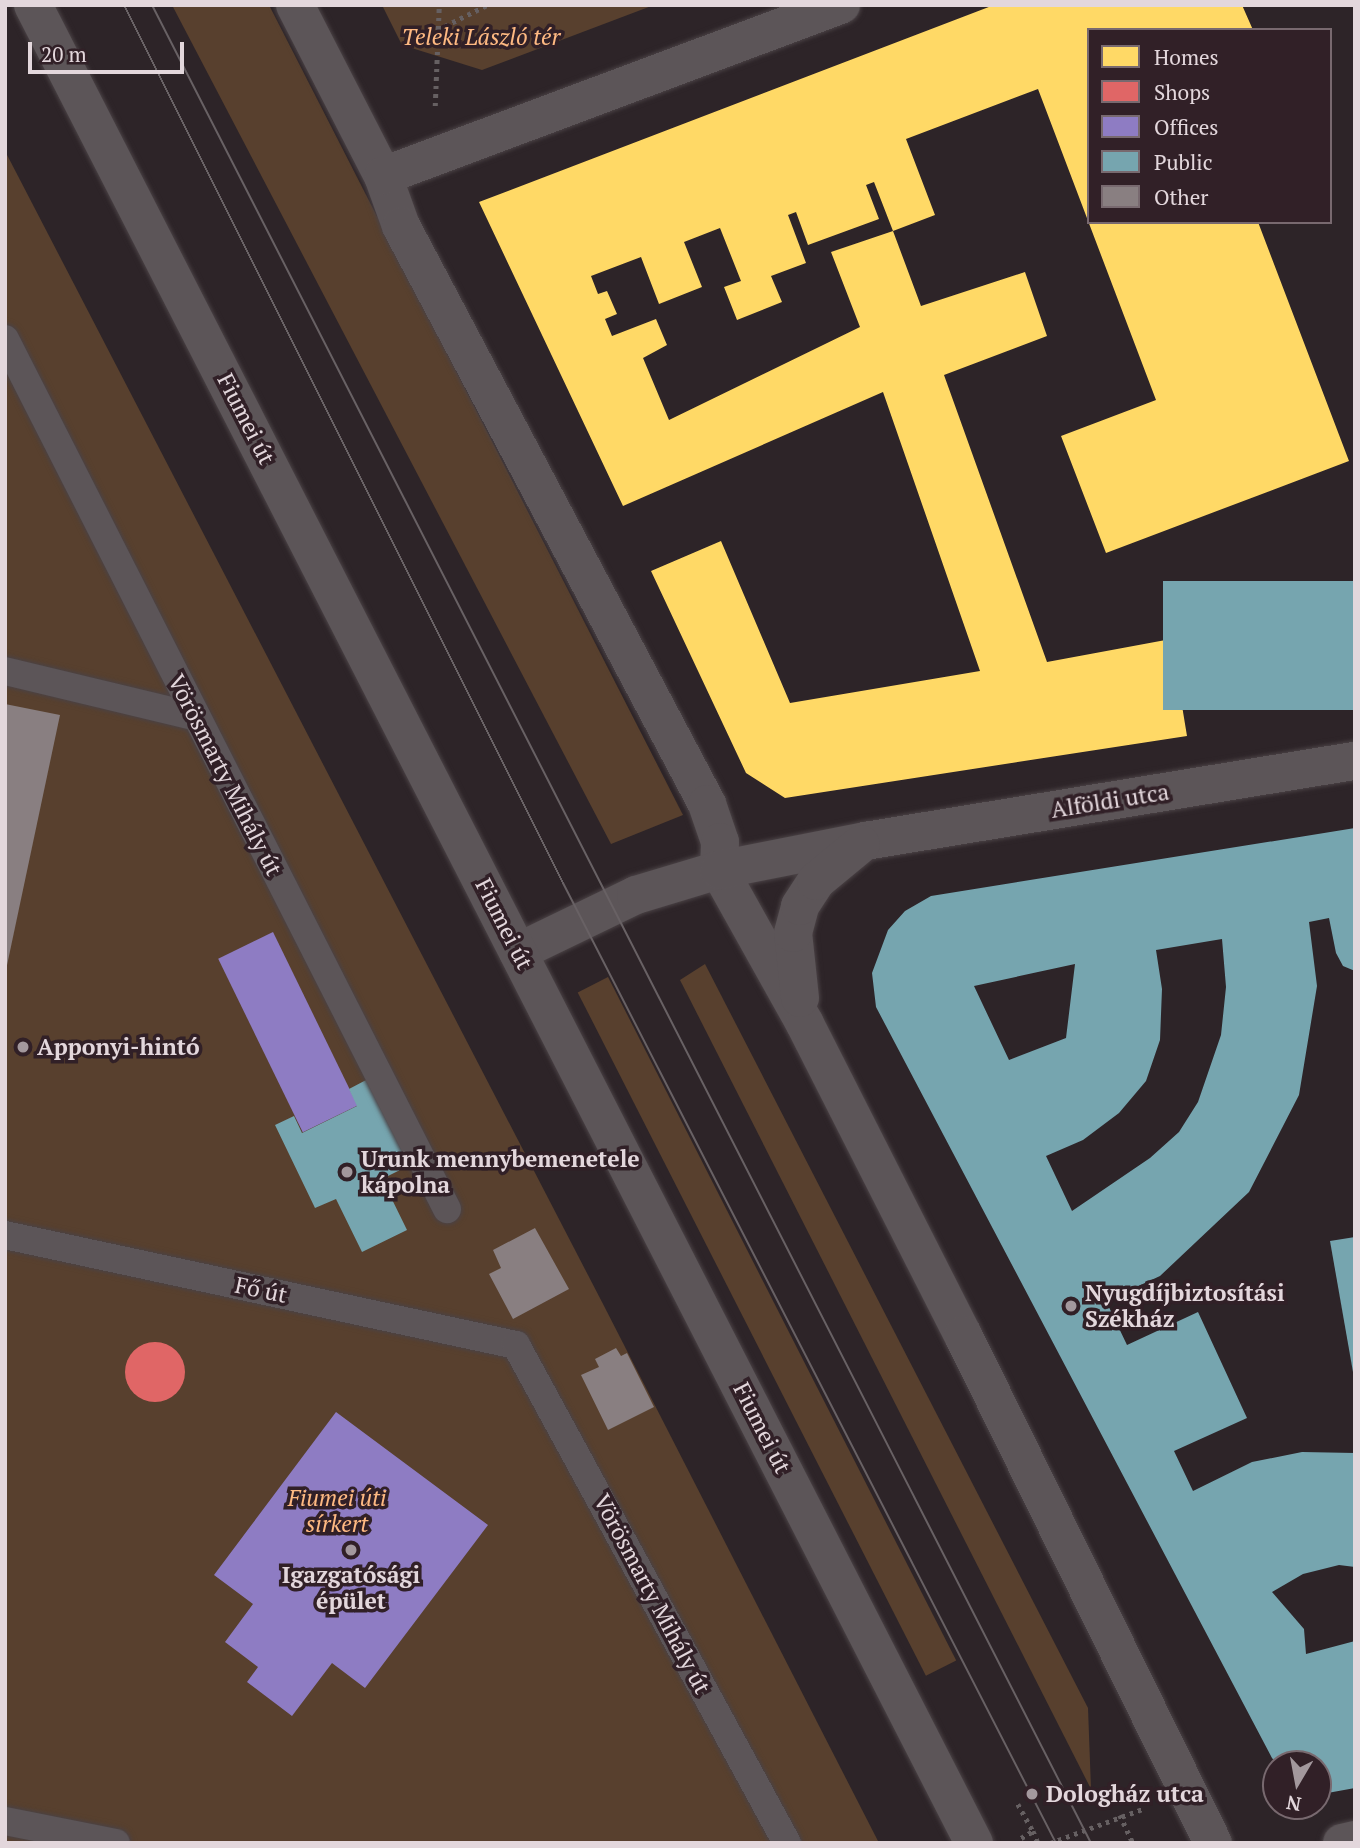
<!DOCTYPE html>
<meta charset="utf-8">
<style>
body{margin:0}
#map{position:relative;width:1360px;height:1848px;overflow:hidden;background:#2d2428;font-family:"PT Serif",serif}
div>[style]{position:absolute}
.green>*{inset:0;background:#58402e;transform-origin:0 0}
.homes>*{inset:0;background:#ffd966}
.shops>*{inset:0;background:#e06666}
.round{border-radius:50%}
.offices>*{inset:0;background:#8e7cc3;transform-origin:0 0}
.public>*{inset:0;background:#76a5af;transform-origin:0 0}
.building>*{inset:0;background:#897f81}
.path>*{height:4.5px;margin-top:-2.25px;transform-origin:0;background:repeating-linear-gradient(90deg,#666062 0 3.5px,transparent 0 8.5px)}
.roads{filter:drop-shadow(0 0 2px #4a4245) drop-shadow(0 0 2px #4a4245)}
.service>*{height:28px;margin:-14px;padding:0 14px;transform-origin:14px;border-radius:14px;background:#5c5558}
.minor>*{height:38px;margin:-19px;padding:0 19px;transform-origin:19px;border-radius:19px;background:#5c5558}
.secondary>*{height:38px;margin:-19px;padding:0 19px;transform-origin:19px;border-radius:19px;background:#5c5558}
.tram>*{height:2px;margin:-1px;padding:0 1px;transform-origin:1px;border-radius:1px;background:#686164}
.dots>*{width:19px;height:19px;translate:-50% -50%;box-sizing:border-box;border:4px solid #312027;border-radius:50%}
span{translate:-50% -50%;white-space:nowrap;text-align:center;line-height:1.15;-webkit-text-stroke:7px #312027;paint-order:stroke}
.park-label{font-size:23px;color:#feb982;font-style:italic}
.street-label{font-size:23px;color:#e3d7dc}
.poi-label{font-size:23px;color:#e3d7dc;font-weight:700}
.left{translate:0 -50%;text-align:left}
.frame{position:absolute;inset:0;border:7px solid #e3d7dc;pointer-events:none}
.legend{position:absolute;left:1087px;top:28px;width:245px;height:196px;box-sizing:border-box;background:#312027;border:2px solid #78696f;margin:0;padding:9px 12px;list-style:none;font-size:21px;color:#e3d7dc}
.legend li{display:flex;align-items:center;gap:14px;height:35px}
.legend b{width:35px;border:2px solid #78696f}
.north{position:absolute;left:1262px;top:1750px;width:70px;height:70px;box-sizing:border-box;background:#312027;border:2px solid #78696f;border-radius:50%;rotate:190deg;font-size:19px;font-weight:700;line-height:28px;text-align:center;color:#e3d7dc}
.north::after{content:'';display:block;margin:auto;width:24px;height:32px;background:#a3989d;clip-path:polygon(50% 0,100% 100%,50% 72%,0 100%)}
.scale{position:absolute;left:28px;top:42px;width:156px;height:32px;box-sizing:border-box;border:4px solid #e3d7dc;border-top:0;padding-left:9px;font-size:21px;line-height:24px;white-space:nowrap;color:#e3d7dc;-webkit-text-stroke:5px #312027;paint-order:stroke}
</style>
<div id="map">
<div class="green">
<div style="clip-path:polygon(172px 5px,269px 5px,683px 815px,611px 844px)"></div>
<div style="clip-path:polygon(382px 5px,654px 5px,482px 70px,402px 45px)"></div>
<div style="clip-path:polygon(5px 151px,603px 1304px,879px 1843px,5px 1843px)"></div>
<div style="clip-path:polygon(705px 964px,1088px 1708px,1091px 1789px,680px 980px)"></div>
<div style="left:608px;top:977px;width:767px;height:34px;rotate:63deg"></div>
</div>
<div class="homes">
<div style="clip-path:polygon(994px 5px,1242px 5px,1253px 30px,1089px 30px,1089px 222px,1258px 222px,1349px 461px,1106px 553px,1061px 436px,1156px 400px,1038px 89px,906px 139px,935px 215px,893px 231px,874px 182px,866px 185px,879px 219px,808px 245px,796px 212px,788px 215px,806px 263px,771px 276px,782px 302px,737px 320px,724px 287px,741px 281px,720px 228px,684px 242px,702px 287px,659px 304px,641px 257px,591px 276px,598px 294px,607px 291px,617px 314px,605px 319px,612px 336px,656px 319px,667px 345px,643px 358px,669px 420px,860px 327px,831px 252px,893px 231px,921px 306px,1025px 272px,1047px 336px,944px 375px,1047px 662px,1171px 639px,1187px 736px,785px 798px,746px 773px,651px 571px,721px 541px,790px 703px,980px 671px,883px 392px,623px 506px,479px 202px)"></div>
</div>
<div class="shops">
<div class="round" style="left:125px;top:1342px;width:60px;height:60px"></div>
</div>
<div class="offices">
<div style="left:273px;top:932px;width:193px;height:61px;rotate:64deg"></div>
<div style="clip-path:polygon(336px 1412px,488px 1525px,365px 1688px,332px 1663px,292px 1716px,247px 1682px,258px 1667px,225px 1642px,253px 1604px,214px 1575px)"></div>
</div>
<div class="public">
<div style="left:1355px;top:581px;width:129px;height:192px;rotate:90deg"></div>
<div style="clip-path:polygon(evenodd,1355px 828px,1355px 971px,1343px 966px,1336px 953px,1329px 918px,1309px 922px,1317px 986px,1299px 1095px,1249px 1192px,1160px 1276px,1106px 1301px,1127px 1345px,1198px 1312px,1247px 1418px,1174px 1451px,1193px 1491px,1252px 1462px,1302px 1452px,1355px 1453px,1355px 1567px,1339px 1565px,1303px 1574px,1272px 1592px,1304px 1629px,1306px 1654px,1355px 1641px,1355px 1788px,1322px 1794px,1318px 1793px,1318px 1764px,1277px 1764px,1272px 1758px,876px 1007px,872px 973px,888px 930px,905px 911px,931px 896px,1355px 828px,1222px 939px,1226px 987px,1221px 1035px,1198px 1102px,1179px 1132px,1150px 1158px,1072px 1211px,1046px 1156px,1083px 1140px,1119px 1113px,1146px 1081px,1160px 1040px,1162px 989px,1156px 950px,1222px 939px,1355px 828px,1075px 964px,1066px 1038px,1009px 1060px,974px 986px,1075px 964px)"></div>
<div style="clip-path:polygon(368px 1079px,410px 1165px,382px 1179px,407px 1230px,362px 1252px,336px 1199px,315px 1208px,275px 1125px,294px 1116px,302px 1133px,357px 1106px,349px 1089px)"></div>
<div style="clip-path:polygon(1355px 1237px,1355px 1372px,1353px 1372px,1330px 1241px)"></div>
</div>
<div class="building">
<div style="clip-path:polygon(5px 704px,60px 715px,6px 970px,5px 970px)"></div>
<div style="clip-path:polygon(535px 1228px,569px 1289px,513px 1319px,489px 1274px,501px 1268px,493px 1250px)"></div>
<div style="clip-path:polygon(616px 1348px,621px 1356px,627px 1353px,654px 1407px,608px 1430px,581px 1375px,599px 1367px,595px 1359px)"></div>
</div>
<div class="path">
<div style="left:437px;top:30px;width:56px;rotate:-26.6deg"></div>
<div style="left:435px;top:106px;width:101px;rotate:-87.7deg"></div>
<div style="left:1018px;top:1804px;width:31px;rotate:61deg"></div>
<div style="left:1120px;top:1815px;width:31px;rotate:65deg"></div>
<div style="left:1021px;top:1838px;width:14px;rotate:-30deg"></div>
<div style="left:1033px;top:1831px;width:13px;rotate:67deg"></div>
<div style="left:1050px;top:1843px;width:99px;rotate:-20.1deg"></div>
</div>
<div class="roads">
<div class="service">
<div style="left:5px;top:339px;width:976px;rotate:63.07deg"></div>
<div style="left:5px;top:671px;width:196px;rotate:13.5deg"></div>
<div style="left:5px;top:1235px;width:523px;rotate:12.15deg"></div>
<div style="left:516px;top:1345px;width:567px;rotate:61.45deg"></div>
<div style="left:5px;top:1821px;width:113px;rotate:11.2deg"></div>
</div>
<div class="minor">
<div style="left:295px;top:5px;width:192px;rotate:62.8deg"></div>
<div style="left:383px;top:176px;width:53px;rotate:70.2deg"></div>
<div style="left:401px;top:226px;width:654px;rotate:62.1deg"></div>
<div style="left:707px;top:804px;width:40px;rotate:71.1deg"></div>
<div style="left:720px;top:842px;width:28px;rotate:92deg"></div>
<div style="left:719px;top:870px;width:176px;rotate:60.8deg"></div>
<div style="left:805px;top:1024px;width:349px;rotate:63.1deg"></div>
<div style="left:963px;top:1335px;width:566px;rotate:63.8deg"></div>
<div style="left:383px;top:176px;width:489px;rotate:-20.5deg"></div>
<div style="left:518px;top:952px;width:131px;rotate:-25.8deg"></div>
<div style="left:636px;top:895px;width:87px;rotate:-16.8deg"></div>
<div style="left:719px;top:870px;width:149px;rotate:-11.2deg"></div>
<div style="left:865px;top:841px;width:496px;rotate:-9.3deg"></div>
<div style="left:800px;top:998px;width:65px;rotate:-96.1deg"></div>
<div style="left:793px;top:933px;width:28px;rotate:-75deg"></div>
<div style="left:800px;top:906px;width:30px;rotate:-57deg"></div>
<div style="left:816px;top:881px;width:58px;rotate:-39.4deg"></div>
<div style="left:1342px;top:1843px;width:13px;rotate:-13deg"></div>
</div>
<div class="secondary">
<div style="left:33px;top:5px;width:2065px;rotate:62.89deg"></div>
</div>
</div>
<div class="tram">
<div style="left:124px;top:5px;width:982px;rotate:63.43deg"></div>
<div style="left:563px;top:883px;width:1079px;rotate:62.82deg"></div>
<div style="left:152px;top:5px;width:2064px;rotate:62.94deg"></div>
</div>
<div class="dots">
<div style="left:23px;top:1047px;background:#a3989d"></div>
<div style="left:347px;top:1172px;background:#a3989d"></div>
<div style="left:1071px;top:1306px;background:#a3989d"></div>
<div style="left:351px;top:1550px;background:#a3989d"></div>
<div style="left:1032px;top:1794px;background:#a3989d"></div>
</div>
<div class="park-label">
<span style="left:481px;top:37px">Teleki László tér</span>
<span style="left:337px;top:1511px">Fiumei úti<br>sírkert</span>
</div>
<div class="street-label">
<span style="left:246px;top:419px;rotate:63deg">Fiumei út</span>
<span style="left:225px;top:775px;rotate:63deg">Vörösmarty Mihály út</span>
<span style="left:1110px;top:801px;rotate:-9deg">Alföldi utca</span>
<span style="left:504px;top:924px;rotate:63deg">Fiumei út</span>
<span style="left:261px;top:1290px;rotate:12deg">Fő út</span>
<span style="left:762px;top:1428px;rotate:63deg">Fiumei út</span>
<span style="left:652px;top:1594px;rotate:62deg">Vörösmarty Mihály út</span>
</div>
<div class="poi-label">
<span class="left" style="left:37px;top:1047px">Apponyi-hintó</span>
<span class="left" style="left:361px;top:1172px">Urunk mennybemenetele<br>kápolna</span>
<span class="left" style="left:1085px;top:1306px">Nyugdíjbiztosítási<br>Székház</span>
<span style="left:351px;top:1588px">Igazgatósági<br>épület</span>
<span class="left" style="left:1046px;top:1794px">Dologház utca</span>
</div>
<div class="frame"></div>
<ul class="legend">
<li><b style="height:19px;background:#ffd966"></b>Homes</li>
<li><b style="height:19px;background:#e06666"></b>Shops</li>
<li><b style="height:19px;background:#8e7cc3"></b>Offices</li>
<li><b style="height:19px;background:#76a5af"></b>Public</li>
<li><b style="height:19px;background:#897f81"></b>Other</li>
</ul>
<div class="north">N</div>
<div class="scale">20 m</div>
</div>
